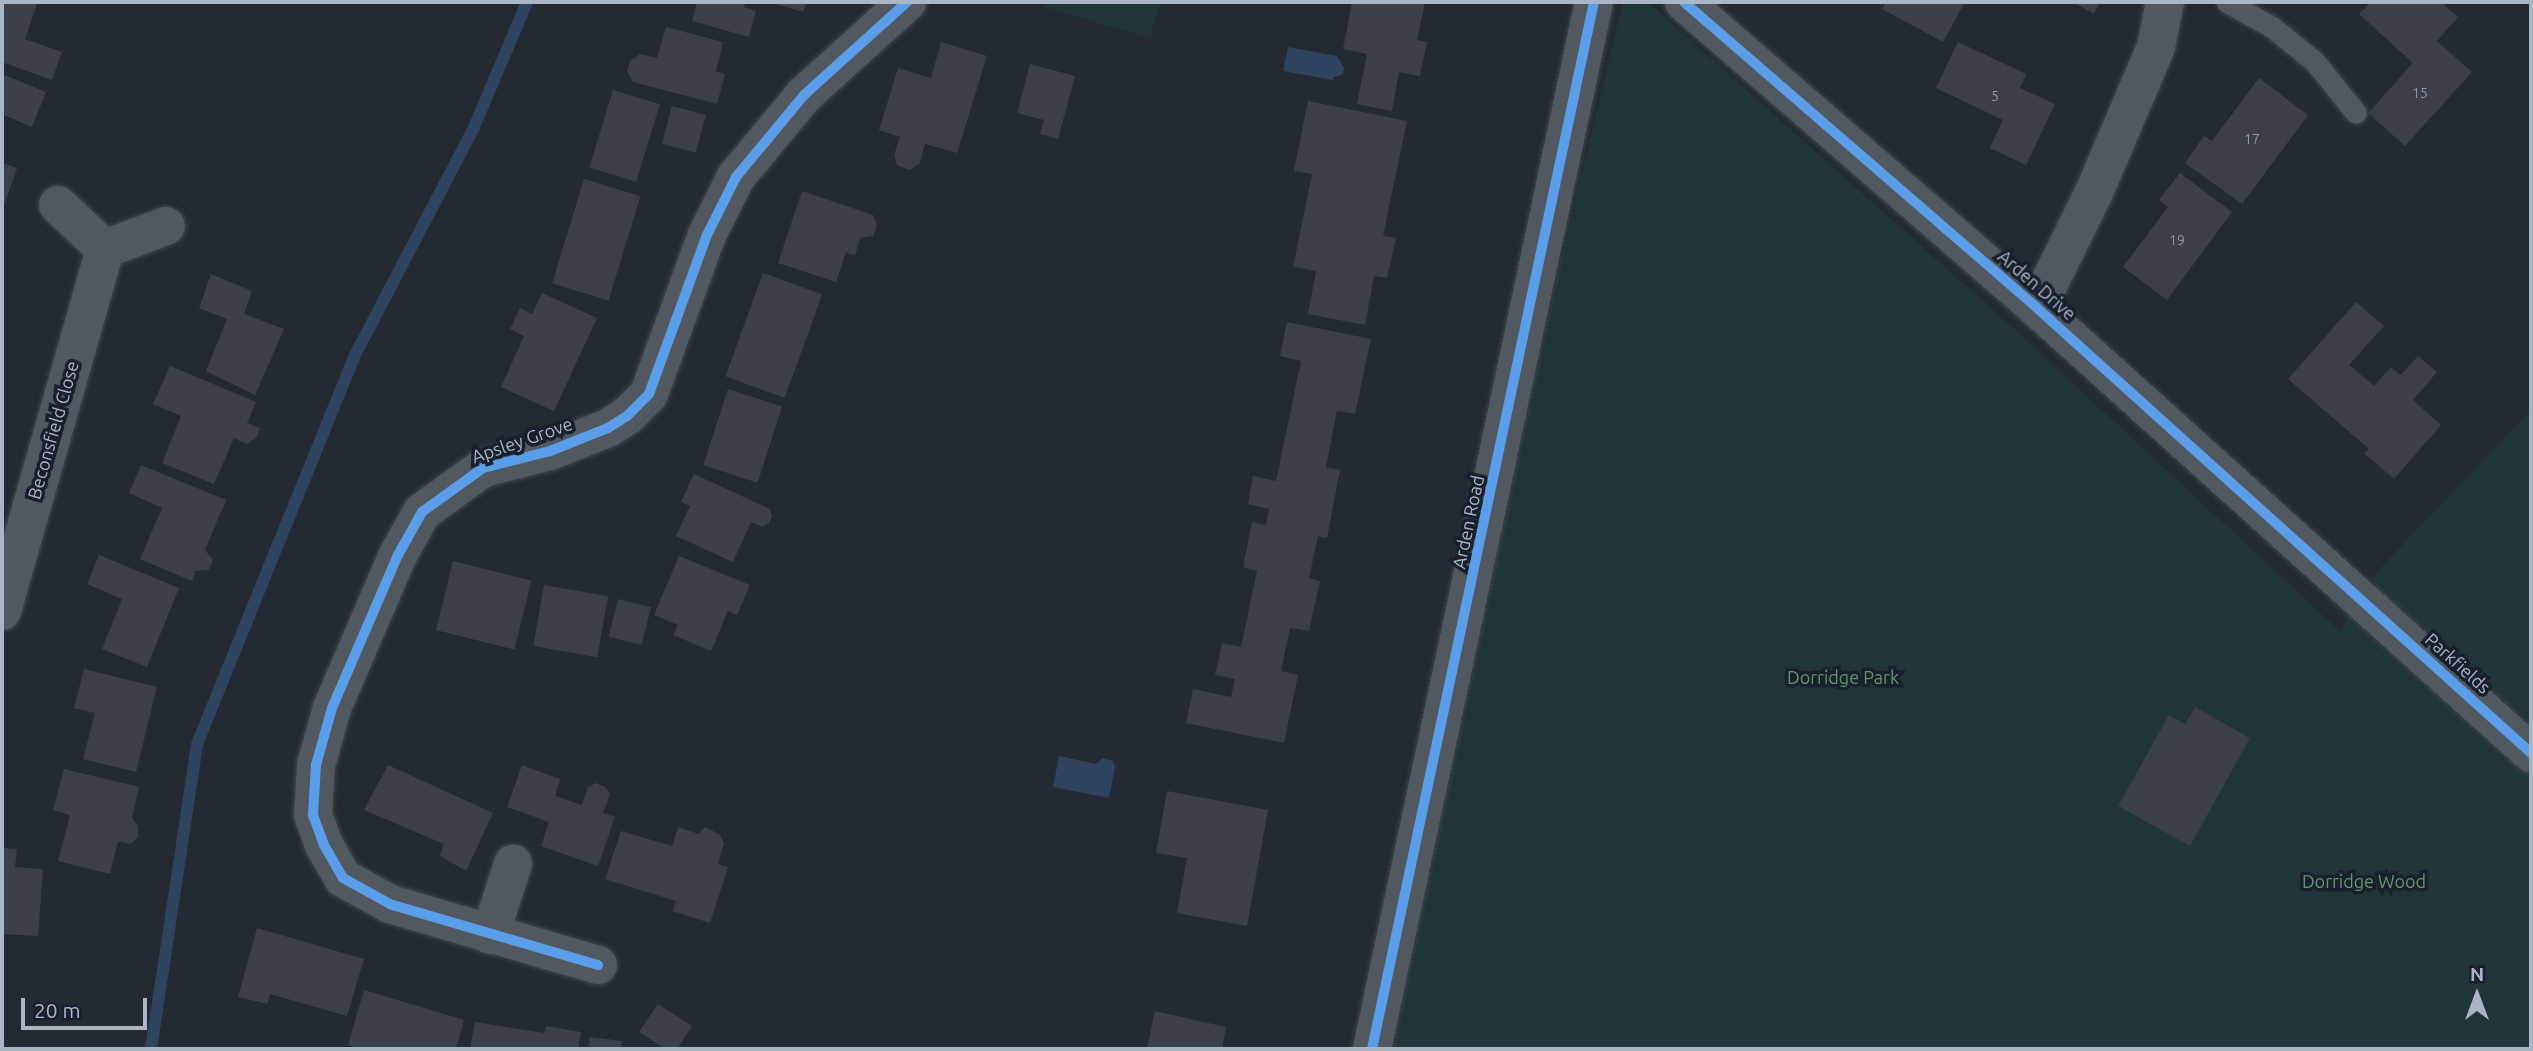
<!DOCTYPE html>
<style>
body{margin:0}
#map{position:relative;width:2533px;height:1051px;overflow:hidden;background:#232a32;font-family:Ubuntu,sans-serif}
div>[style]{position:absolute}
.green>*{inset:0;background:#203538}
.water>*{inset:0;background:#2e435d}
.stream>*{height:12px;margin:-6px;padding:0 6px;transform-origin:6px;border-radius:6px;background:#2e435d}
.building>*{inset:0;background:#3b4048;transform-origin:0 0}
.roads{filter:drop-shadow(0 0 2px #3f454b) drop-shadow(0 0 2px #3f454b)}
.lane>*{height:21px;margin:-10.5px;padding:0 10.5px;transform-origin:10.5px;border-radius:10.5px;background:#525860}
.street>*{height:38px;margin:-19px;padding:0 19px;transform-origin:19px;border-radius:19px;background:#525860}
.cycleway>*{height:10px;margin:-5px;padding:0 5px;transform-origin:5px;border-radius:5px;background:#5a9eea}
span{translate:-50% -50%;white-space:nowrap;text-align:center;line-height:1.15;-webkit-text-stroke:7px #17202c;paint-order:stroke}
.number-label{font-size:14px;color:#8e98a6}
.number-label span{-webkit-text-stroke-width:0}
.street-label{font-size:18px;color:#aab6c5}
.park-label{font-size:18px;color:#61976b}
.frame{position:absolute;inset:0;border:4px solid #aab6c5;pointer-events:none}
.north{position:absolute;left:2442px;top:960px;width:70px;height:70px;-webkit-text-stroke:5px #17202c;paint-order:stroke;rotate:0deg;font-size:19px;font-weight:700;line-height:28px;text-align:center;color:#aab6c5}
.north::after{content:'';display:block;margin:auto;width:24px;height:32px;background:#aab6c5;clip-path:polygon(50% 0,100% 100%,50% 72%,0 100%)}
.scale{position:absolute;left:21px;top:998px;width:126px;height:32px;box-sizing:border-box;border:4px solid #aab6c5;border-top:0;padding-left:9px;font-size:21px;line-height:24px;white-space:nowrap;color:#aab6c5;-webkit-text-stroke:5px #17202c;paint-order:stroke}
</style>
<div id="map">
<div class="green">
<div style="clip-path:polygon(1046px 2px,1160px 2px,1150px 38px,1044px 7px)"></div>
<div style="clip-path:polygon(1623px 2px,1648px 2px,2022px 336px,2340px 631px,2371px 578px,2531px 410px,2531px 1049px,1385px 1049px,1477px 614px)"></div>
</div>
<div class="water">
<div style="clip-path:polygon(1288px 47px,1337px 56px,1344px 68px,1343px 74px,1334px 77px,1333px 80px,1283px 71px)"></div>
<div style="clip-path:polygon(1059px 756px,1096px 764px,1103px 758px,1113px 761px,1115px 767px,1109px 798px,1053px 787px)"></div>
</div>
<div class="stream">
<div style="left:151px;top:1049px;width:308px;rotate:-81.4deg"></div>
<div style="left:197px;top:744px;width:418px;rotate:-67.9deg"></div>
<div style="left:354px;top:357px;width:259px;rotate:-62.4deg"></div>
<div style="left:474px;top:127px;width:136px;rotate:-67deg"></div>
</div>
<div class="building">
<div style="clip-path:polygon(2px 2px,37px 4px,25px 39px,62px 52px,52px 80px,2px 62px)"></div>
<div style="clip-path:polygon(697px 2px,745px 2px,744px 7px,756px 11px,749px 37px,692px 21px)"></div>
<div style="clip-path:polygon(769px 2px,806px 2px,803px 12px)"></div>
<div style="clip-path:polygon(1352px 2px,1425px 2px,1417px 40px,1427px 42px,1420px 76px,1399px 72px,1392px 111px,1357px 104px,1367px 54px,1343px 49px)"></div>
<div style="clip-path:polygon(1886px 2px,1965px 2px,1943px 42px,1882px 9px)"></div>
<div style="clip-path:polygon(2073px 2px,2100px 2px,2094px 14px)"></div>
<div style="clip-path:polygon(2371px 2px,2441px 2px,2458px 17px,2437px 41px,2472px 72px,2405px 146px,2368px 113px,2413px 63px,2359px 14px)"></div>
<div style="clip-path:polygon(666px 27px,723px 42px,716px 71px,725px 74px,717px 104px,633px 82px,627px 71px,630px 61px,640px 54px,657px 58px)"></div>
<div style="clip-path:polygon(941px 42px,987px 56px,957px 153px,925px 144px,920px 163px,910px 170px,897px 165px,894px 155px,900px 137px,879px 130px,898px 68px,931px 78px)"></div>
<div style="clip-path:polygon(1958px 42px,2026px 74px,2020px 88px,2055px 104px,2026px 165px,1990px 148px,2003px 120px,1936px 88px)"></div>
<div style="clip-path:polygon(1030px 64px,1075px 76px,1058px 139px,1040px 134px,1044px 120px,1017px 113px)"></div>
<div style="clip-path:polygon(2px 74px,46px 92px,32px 127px,2px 114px)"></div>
<div style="clip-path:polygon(2259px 78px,2308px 115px,2242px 204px,2185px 163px,2204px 136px,2212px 141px)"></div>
<div style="left:613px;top:90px;width:49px;height:81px;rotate:17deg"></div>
<div style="clip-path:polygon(1308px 101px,1407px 121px,1383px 236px,1396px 238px,1387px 278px,1374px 276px,1365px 325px,1308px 314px,1316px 271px,1293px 267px,1312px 174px,1294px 171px)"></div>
<div style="left:672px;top:106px;width:35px;height:39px;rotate:15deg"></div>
<div style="clip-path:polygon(2px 163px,17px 168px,5px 203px,2px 202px)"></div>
<div style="clip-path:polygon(2180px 173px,2232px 212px,2167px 300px,2123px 267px,2168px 207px,2159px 200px)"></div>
<div style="left:584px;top:179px;width:59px;height:109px;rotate:17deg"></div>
<div style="clip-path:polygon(802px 191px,873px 215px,877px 226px,873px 236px,860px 238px,855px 256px,846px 252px,836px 282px,778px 263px)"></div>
<div style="left:763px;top:273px;width:63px;height:110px;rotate:20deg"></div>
<div style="clip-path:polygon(211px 274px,252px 291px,244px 314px,284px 329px,255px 395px,206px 371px,227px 319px,199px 308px)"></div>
<div style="clip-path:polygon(542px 293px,597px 318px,554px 411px,501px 387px,524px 336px,510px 329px,520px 308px,532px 314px)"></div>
<div style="clip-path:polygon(2356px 302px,2384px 326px,2349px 365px,2374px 386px,2391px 367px,2401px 375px,2418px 356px,2437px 372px,2413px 400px,2441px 425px,2394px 479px,2364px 453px,2369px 449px,2288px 379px)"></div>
<div style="clip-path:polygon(1287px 322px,1371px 339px,1355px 414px,1337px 411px,1326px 467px,1340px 470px,1327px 538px,1318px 536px,1309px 578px,1320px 581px,1309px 631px,1290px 628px,1281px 671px,1298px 675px,1284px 743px,1186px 723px,1193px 689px,1231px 697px,1235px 679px,1215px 675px,1222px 643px,1241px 647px,1257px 571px,1243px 567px,1252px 522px,1266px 525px,1269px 509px,1248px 504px,1253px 476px,1276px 481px,1301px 361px,1280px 356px)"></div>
<div style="clip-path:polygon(170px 366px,256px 402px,247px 423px,260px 428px,257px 437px,247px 444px,234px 438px,214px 484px,162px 463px,181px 416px,153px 404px)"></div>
<div style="left:728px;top:389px;width:57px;height:80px;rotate:18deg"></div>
<div style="clip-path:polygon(141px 465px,226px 500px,205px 550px,213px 560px,209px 570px,196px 571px,192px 581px,140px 559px,162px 508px,129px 493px)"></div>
<div style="clip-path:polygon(694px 474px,770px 509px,772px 516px,769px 523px,762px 527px,751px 522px,733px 562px,676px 536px,690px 506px,681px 502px)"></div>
<div style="clip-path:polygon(99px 555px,179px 588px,147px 667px,102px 649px,122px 599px,87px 584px)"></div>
<div style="clip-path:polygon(679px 556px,750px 585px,737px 615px,728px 611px,711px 651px,673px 635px,678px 625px,654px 615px)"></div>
<div style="left:453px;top:561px;width:81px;height:71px;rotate:14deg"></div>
<div style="left:544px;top:585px;width:65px;height:62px;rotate:10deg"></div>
<div style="left:618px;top:599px;width:34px;height:39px;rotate:14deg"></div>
<div style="clip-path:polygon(84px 669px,157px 687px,136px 772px,83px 759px,95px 713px,74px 708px)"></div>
<div style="clip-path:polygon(2195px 707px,2250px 738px,2190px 846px,2118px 806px,2169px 715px,2185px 724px)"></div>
<div style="clip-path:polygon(388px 765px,493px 813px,466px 871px,440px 856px,444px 844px,364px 810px)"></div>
<div style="clip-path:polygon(522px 765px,560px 779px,555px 796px,582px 805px,588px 787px,596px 783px,605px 787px,610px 794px,603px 813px,615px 817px,598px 866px,541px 846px,549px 822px,507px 807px)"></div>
<div style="clip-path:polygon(64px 769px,139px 787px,132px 818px,138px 826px,138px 838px,130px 844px,118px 841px,110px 874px,58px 861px,70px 815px,53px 810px)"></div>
<div style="clip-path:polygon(1167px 791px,1268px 810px,1247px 926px,1177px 913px,1187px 858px,1156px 853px)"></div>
<div style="clip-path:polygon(678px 827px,699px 834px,705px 827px,719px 834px,724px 843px,718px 864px,728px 867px,710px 923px,673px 911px,676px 901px,605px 879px,621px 831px,672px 846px)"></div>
<div style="clip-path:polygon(2px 848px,17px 849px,15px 867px,43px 869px,38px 936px,2px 934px)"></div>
<div style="clip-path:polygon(257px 928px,364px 959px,347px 1016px,270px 994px,267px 1004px,238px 997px)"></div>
<div style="clip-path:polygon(364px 990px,464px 1020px,456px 1049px,362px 1049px,348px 1045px)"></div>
<div style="clip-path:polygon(658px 1004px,692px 1026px,677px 1049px,666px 1049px,639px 1032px)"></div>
<div style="clip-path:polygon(1155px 1011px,1226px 1027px,1222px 1049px,1147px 1049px)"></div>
<div style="clip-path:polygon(475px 1022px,544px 1033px,546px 1026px,581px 1032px,578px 1049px,470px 1049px)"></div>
<div style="clip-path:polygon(590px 1037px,622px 1041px,621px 1049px,589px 1049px)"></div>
</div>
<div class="roads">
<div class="lane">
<div style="left:2227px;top:2px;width:51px;rotate:29.1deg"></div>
<div style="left:2272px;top:27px;width:55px;rotate:39.1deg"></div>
<div style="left:2315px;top:62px;width:65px;rotate:51.2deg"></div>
</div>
<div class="street">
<div style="left:1684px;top:2px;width:467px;rotate:40.9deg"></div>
<div style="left:2037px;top:308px;width:665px;rotate:42.01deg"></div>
<div style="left:58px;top:205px;width:64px;rotate:43.1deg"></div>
<div style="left:105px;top:249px;width:65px;rotate:-20.7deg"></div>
<div style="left:2037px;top:308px;width:131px;rotate:-63.8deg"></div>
<div style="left:2095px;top:190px;width:155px;rotate:-66.9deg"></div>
<div style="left:2156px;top:47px;width:46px;rotate:-78.7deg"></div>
<div style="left:2px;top:611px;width:376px;rotate:-74.1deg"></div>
<div style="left:490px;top:935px;width:75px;rotate:-72.1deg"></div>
<div style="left:598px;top:965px;width:217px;rotate:-163.7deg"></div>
<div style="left:390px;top:904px;width:54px;rotate:-151deg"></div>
<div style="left:343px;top:878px;width:38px;rotate:-120deg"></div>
<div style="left:324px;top:845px;width:32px;rotate:-110deg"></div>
<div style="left:313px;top:815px;width:50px;rotate:-86.6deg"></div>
<div style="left:316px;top:765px;width:59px;rotate:-74.3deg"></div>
<div style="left:332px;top:708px;width:167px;rotate:-66.7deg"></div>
<div style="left:398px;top:555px;width:49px;rotate:-60.8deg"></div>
<div style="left:422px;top:512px;width:75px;rotate:-35.8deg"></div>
<div style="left:483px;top:468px;width:69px;rotate:-14.2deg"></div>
<div style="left:550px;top:451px;width:62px;rotate:-21.6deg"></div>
<div style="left:608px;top:428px;width:22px;rotate:-32deg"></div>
<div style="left:627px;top:416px;width:31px;rotate:-45deg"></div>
<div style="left:649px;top:394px;width:169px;rotate:-70deg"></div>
<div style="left:707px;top:235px;width:65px;rotate:-63.4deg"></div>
<div style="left:736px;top:177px;width:107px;rotate:-50.3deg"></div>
<div style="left:804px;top:95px;width:139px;rotate:-42.1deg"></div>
<div style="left:1372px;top:1049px;width:1070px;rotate:-78.03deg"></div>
</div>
</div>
<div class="cycleway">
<div style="left:1684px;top:2px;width:467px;rotate:40.9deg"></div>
<div style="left:2037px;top:308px;width:665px;rotate:42.01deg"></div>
<div style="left:598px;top:965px;width:217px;rotate:-163.7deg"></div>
<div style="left:390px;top:904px;width:54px;rotate:-151deg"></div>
<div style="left:343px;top:878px;width:38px;rotate:-120deg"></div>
<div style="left:324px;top:845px;width:32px;rotate:-110deg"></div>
<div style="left:313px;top:815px;width:50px;rotate:-86.6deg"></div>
<div style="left:316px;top:765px;width:59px;rotate:-74.3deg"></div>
<div style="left:332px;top:708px;width:167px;rotate:-66.7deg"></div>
<div style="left:398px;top:555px;width:49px;rotate:-60.8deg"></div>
<div style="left:422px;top:512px;width:75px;rotate:-35.8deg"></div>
<div style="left:483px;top:468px;width:69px;rotate:-14.2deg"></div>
<div style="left:550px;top:451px;width:62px;rotate:-21.6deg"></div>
<div style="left:608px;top:428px;width:22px;rotate:-32deg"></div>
<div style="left:627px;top:416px;width:31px;rotate:-45deg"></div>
<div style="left:649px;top:394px;width:169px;rotate:-70deg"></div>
<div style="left:707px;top:235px;width:65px;rotate:-63.4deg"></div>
<div style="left:736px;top:177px;width:107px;rotate:-50.3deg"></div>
<div style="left:804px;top:95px;width:139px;rotate:-42.1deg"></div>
<div style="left:1372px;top:1049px;width:1070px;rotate:-78.03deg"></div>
</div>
<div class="number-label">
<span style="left:2420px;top:93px">15</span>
<span style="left:1995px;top:96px">5</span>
<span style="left:2252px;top:139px">17</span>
<span style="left:2177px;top:240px">19</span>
</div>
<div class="street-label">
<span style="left:2037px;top:285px;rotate:41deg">Arden Drive</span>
<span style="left:53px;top:430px;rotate:-74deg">Beconsfield Close</span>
<span style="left:522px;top:440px;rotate:-19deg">Apsley Grove</span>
<span style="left:1468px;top:522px;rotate:-78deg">Arden Road</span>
<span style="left:2458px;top:663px;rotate:42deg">Parkfields</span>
</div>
<div class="park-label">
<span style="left:1843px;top:677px">Dorridge Park</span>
<span style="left:2364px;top:881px">Dorridge Wood</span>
</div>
<div class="frame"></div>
<div class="north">N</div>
<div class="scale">20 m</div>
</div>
